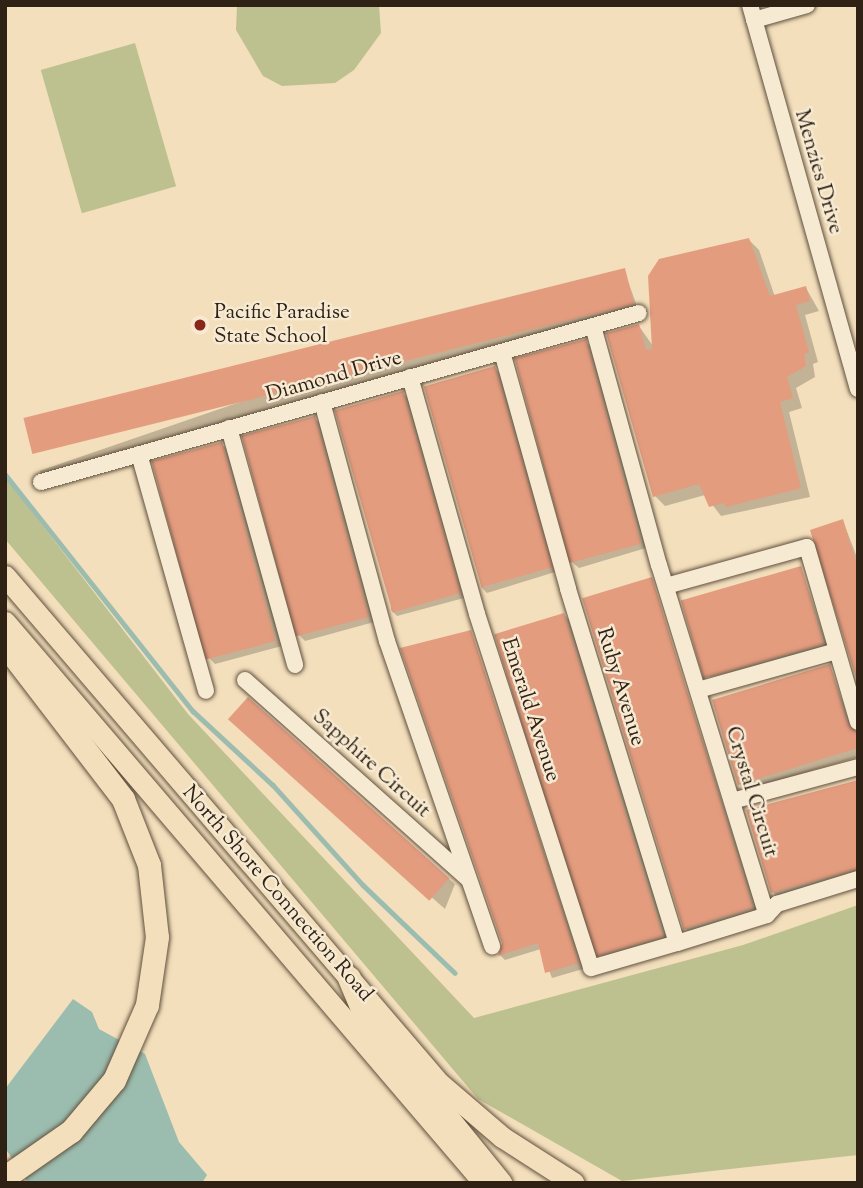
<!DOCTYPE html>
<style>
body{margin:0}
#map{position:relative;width:863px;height:1188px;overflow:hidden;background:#f3dfbc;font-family:"Sorts Mill Goudy",serif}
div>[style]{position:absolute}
.green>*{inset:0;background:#bdc18f;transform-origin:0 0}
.water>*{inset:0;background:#9bbdaf}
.shadow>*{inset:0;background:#0003}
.stream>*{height:4.5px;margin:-2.25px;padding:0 2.25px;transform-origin:2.25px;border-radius:2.25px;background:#9bbdaf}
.building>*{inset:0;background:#e49c7f;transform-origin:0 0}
.roads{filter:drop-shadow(0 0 2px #60503e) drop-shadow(0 0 2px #60503e)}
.minor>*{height:16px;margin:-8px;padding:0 8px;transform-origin:8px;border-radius:8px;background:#f7ead3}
.major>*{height:21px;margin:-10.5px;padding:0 10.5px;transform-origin:10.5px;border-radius:10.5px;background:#f3dfbc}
.highway>*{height:23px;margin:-11.5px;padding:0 11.5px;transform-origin:11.5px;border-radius:11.5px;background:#f3dfbc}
.dots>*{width:19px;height:19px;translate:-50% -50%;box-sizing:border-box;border:4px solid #f7ead3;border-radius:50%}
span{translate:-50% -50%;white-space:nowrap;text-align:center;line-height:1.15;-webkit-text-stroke:5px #f7ead3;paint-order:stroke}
.street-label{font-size:21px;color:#2f2114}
.poi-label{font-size:21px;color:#2f2114}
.left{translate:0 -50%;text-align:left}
.frame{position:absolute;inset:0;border:7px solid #2f2114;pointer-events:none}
</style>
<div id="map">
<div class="green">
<div style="clip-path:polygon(237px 5px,379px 5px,381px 33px,354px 70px,335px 83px,282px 86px,263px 76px,236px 30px)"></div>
<div style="left:135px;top:43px;width:149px;height:98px;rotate:74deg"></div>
<div style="clip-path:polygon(5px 477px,188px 714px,474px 1018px,743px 945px,858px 905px,858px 1155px,622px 1181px,478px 1099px,5px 539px)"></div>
</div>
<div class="water">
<div style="clip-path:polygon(73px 999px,92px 1012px,99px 1029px,145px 1054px,179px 1142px,207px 1175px,202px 1183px,28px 1183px,5px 1148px,5px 1089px)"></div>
</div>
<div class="shadow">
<div style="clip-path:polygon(749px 240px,759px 250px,775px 297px,806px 288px,819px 311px,805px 315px,818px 362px,813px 364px,815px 377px,796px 388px,802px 408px,789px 412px,810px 497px,721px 516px,705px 495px,665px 506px,655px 496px,639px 326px,653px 346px)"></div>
<div style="clip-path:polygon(624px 270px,638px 309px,45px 476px,39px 471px)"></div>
<div style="clip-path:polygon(585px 341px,590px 346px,646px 548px,579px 568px,573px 563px)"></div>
<div style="clip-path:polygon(495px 368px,500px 374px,555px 572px,487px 593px,482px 588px)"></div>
<div style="clip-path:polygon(402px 393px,408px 398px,464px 598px,397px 616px,391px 610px)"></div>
<div style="clip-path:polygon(314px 418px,320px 423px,374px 622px,305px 641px,300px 636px)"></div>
<div style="clip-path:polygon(221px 444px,227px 449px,282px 646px,215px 664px,210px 659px)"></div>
<div style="clip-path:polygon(843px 521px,858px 560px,858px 679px)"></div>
<div style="clip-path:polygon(801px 567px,828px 649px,710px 677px,705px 671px)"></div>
<div style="clip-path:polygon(651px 579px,758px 913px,691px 934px,685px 929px)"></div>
<div style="clip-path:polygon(564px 615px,569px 620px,668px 941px,605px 960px,599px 954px)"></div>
<div style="clip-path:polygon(471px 632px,583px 969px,552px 978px,541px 949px,505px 960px,500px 955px,504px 943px)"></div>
<div style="clip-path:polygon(830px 666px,853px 732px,858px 734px,858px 757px,745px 790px,739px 784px)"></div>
<div style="clip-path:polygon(858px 781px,858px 877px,778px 898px,773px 892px)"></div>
<div style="clip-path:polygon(312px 792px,449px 879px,455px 884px,445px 909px)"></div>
</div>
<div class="stream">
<div style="left:5px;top:474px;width:303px;rotate:51.6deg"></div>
<div style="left:193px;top:711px;width:109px;rotate:42.8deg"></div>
<div style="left:273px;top:785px;width:135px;rotate:48deg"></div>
<div style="left:363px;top:885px;width:127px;rotate:43.7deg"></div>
</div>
<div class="building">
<div style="clip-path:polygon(749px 238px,770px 296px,806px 286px,810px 301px,796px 305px,809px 352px,804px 354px,806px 366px,787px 377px,793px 398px,780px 402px,801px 488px,726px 507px,724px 503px,709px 507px,699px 484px,653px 497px,606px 333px,639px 324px,646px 350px,652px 349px,648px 276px,659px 259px)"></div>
<div style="left:625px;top:268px;width:37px;height:620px;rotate:76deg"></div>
<div style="left:586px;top:339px;width:212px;height:74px;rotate:75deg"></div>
<div style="left:495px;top:366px;width:209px;height:74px;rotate:74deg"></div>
<div style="left:403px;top:391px;width:210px;height:71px;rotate:74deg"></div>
<div style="left:315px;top:416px;width:208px;height:76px;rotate:75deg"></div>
<div style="left:222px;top:442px;width:206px;height:73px;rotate:75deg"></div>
<div style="clip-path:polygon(843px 519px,858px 569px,858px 684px,810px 530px)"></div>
<div style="left:801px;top:566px;width:81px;height:125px;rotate:74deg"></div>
<div style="left:652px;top:577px;width:346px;height:73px;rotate:73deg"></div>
<div style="left:564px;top:613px;width:338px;height:73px;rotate:73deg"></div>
<div style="clip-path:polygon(471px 630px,579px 963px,545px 973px,538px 943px,498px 956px,502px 943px,400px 648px)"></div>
<div style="clip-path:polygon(830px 664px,848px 725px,858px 732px,858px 748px,738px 785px,712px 700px)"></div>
<div style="left:248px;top:697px;width:271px;height:30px;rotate:42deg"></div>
<div style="clip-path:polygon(858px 780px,858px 869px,771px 893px,746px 810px)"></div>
</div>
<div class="roads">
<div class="minor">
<div style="left:750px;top:5px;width:399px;rotate:74.3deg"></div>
<div style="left:754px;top:20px;width:55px;rotate:-15.8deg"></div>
<div style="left:593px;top:326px;width:248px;rotate:74.6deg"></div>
<div style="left:659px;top:565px;width:366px;rotate:72.9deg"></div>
<div style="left:767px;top:915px;width:15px;rotate:-48deg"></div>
<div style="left:777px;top:904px;width:85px;rotate:-17.2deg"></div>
<div style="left:502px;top:352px;width:246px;rotate:74.4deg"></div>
<div style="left:568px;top:589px;width:370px;rotate:72.9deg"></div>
<div style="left:677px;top:943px;width:94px;rotate:-17.3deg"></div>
<div style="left:410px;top:377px;width:246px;rotate:74.2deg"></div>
<div style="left:477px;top:614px;width:372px;rotate:72.1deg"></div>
<div style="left:591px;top:968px;width:90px;rotate:-16.2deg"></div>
<div style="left:322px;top:402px;width:248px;rotate:74.8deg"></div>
<div style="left:387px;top:641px;width:323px;rotate:71deg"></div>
<div style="left:229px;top:428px;width:246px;rotate:74.4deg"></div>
<div style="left:139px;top:454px;width:246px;rotate:74.2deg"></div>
<div style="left:41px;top:482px;width:621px;rotate:-15.78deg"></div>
<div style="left:666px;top:586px;width:146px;rotate:-15.5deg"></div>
<div style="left:807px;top:547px;width:182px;rotate:73.8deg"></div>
<div style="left:245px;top:680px;width:299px;rotate:41.7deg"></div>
<div style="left:698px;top:690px;width:144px;rotate:-15.7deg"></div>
<div style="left:732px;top:801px;width:131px;rotate:-15.1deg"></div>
</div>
<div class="major">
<div style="left:5px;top:576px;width:667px;rotate:49.44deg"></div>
<div style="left:439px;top:1083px;width:83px;rotate:40.6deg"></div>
<div style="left:502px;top:1137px;width:85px;rotate:32.6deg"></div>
<div style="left:5px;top:622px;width:738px;rotate:49.51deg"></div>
</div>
<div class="highway">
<div style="left:5px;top:645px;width:194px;rotate:52.5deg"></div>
<div style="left:123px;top:799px;width:71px;rotate:68.5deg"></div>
<div style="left:149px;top:865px;width:72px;rotate:83.7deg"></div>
<div style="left:157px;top:937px;width:69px;rotate:98.4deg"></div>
<div style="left:147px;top:1005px;width:82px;rotate:113.7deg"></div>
<div style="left:114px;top:1080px;width:67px;rotate:130.1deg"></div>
<div style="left:71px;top:1131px;width:80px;rotate:145.1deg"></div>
<div style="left:349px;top:978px;width:41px;rotate:67.2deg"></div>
<div style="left:365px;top:1016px;width:215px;rotate:51deg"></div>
</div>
</div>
<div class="dots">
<div style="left:200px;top:325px;background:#8f2418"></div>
</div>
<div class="street-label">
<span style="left:818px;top:172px;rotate:74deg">Menzies Drive</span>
<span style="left:334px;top:377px;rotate:-16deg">Diamond Drive</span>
<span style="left:620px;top:687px;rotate:73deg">Ruby Avenue</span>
<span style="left:530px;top:710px;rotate:72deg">Emerald Avenue</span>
<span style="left:371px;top:764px;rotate:42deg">Sapphire Circuit</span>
<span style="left:751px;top:792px;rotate:73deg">Crystal Circuit</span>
<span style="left:277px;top:894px;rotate:49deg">North Shore Connection Road</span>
</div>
<div class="poi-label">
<span class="left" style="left:214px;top:325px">Pacific Paradise<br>State School</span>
</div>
<div class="frame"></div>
</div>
